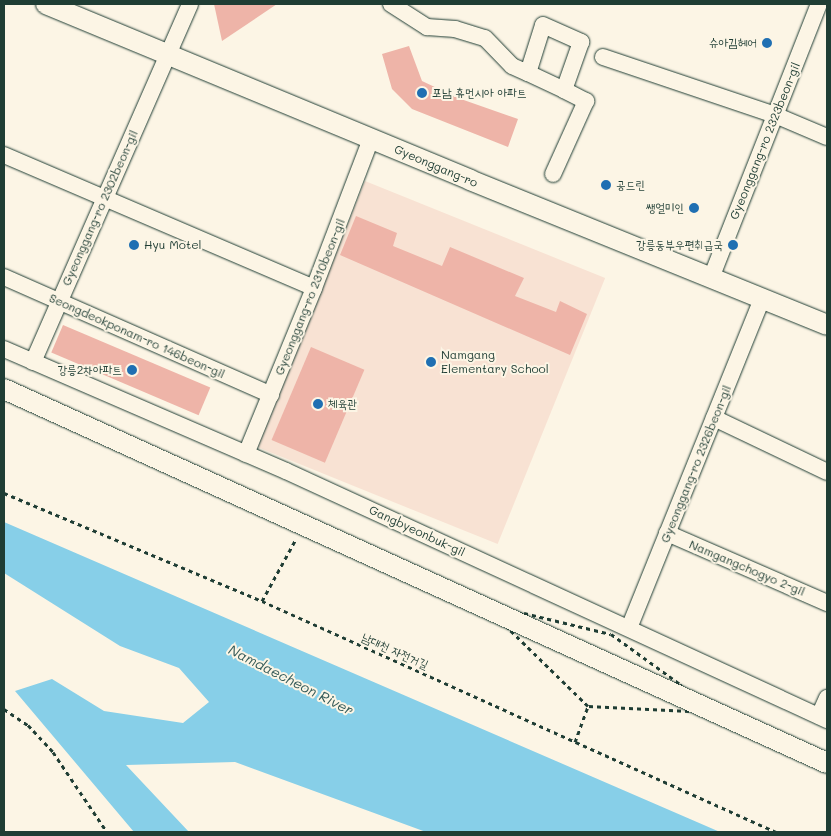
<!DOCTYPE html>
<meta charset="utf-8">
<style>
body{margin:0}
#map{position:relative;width:831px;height:836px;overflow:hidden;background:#fcf5e5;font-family:Mali,"Poor Story",sans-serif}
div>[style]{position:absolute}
.built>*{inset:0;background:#f8e2d3;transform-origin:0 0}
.water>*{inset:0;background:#87cfe8}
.building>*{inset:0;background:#eeb4a8;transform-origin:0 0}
.path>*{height:3px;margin-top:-1.5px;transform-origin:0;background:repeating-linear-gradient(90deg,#1f3d34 0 4px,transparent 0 8px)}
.roads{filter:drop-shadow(0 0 1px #1f3d34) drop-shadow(0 0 1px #1f3d34)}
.minor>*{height:16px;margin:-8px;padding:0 8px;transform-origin:8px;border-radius:8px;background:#fcf5e5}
.tertiary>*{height:20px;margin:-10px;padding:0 10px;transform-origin:10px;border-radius:10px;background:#fcf5e5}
.dots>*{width:14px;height:14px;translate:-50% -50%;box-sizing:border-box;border:2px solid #fcf5e5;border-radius:50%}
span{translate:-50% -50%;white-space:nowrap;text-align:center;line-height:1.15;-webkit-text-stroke:4px #fcf5e5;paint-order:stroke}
.poi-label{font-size:12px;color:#1f3d34}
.right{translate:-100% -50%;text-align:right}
.left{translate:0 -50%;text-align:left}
.street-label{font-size:12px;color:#1f3d34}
.water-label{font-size:14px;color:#345a58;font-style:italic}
.frame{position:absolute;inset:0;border:5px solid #1f3d34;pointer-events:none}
</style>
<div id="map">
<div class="built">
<div style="left:365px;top:181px;width:259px;height:287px;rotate:22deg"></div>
</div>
<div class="water">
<div style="clip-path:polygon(4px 522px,720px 832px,426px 832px,235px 762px,126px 765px,189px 832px,134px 832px,15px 691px,52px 679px,104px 711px,183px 723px,209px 702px,179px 668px,120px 646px,4px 573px)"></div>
</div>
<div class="building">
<div style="clip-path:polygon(214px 4px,277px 4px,222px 41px)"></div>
<div style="clip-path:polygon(409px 46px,422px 81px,458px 98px,518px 119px,508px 147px,412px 109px,392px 89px,382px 54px)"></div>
<div style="clip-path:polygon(356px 216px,397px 233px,393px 246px,442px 266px,450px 247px,524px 278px,515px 296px,556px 312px,560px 301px,587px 314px,570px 355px,340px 255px)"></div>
<div style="left:63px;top:325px;width:160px;height:30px;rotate:23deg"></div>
<div style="left:311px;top:347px;width:58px;height:101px;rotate:23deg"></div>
</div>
<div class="path">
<div style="left:4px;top:493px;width:280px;rotate:22.7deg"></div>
<div style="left:262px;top:601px;width:564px;rotate:24.2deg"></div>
<div style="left:262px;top:601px;width:71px;rotate:-61.3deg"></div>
<div style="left:524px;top:613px;width:89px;rotate:13.6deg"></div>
<div style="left:611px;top:634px;width:85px;rotate:35.9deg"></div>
<div style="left:680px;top:684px;width:20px;rotate:57deg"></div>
<div style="left:691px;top:701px;width:10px;rotate:101deg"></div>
<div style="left:689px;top:711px;width:101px;rotate:-177.2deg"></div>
<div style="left:588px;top:706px;width:110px;rotate:-135.7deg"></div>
<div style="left:509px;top:629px;width:13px;rotate:-117deg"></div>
<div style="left:503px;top:617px;width:21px;rotate:-11deg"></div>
<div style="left:4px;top:709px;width:29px;rotate:34deg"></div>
<div style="left:28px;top:725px;width:37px;rotate:47deg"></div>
<div style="left:53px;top:752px;width:97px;rotate:56deg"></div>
<div style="left:575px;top:742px;width:38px;rotate:-70deg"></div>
</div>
<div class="roads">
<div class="minor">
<div style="left:391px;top:4px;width:43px;rotate:32.6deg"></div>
<div style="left:427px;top:27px;width:28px;rotate:4deg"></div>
<div style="left:455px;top:29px;width:31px;rotate:17deg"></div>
<div style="left:485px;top:38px;width:39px;rotate:46deg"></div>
<div style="left:512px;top:66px;width:17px;rotate:24deg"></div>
<div style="left:528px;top:73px;width:50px;rotate:-72.6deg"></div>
<div style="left:543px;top:25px;width:42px;rotate:24.1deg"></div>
<div style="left:581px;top:42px;width:51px;rotate:109.5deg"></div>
<div style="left:564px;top:90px;width:25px;rotate:27deg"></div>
<div style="left:586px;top:101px;width:80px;rotate:114.3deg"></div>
<div style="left:603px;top:57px;width:182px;rotate:18.6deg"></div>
<div style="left:775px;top:115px;width:56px;rotate:22.9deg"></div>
<div style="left:528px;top:73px;width:40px;rotate:25deg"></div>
<div style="left:4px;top:155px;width:337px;rotate:23.2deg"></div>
<div style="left:4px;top:277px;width:292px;rotate:23.8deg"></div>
<div style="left:711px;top:278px;width:295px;rotate:-68.5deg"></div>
<div style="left:4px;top:349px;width:307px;rotate:23.4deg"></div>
<div style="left:286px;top:471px;width:596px;rotate:24.71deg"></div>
<div style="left:33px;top:362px;width:391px;rotate:-66.3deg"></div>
<div style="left:714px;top:418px;width:125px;rotate:25.5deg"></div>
<div style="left:246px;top:454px;width:179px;rotate:-67.7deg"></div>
<div style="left:314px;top:288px;width:160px;rotate:-69.1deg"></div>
<div style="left:667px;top:533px;width:175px;rotate:23.6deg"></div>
<div style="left:629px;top:628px;width:355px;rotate:-68deg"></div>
<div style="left:819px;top:716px;width:20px;rotate:-66deg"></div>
</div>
<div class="tertiary">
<div style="left:46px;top:4px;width:459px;rotate:22.5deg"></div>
<div style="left:470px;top:180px;width:385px;rotate:22.1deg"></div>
<div style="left:4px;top:389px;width:904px;rotate:24.44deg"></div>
</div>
</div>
<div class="dots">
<div style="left:767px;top:43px;background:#1f6fb2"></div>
<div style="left:422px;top:93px;background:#1f6fb2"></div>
<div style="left:606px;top:185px;background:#1f6fb2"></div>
<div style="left:694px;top:208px;background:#1f6fb2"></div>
<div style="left:134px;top:245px;background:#1f6fb2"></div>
<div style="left:733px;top:245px;background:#1f6fb2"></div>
<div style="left:431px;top:362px;background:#1f6fb2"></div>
<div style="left:132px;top:370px;background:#1f6fb2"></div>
<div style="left:318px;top:404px;background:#1f6fb2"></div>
</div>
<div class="poi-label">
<span class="right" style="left:757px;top:43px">슈아김헤어</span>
<span class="left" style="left:432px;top:93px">포남 휴먼시아 아파트</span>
<span class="left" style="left:616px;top:185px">공드린</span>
<span class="right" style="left:684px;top:208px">쌩얼미인</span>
<span class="left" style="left:144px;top:245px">Hyu Motel</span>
<span class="right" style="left:723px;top:245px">강릉동부우편취급국</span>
<span class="left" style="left:441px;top:362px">Namgang<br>Elementary School</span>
<span class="right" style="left:122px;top:370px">강릉2차아파트</span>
<span class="left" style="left:328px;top:404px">체육관</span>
</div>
<div class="street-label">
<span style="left:765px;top:141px;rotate:-68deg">Gyeonggang-ro 2323beon-gil</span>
<span style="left:436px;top:166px;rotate:23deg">Gyeonggang-ro</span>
<span style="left:100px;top:208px;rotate:-66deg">Gyeonggang-ro 2302beon-gil</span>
<span style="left:310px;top:297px;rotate:-68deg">Gyeonggang-ro 2310beon-gil</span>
<span style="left:137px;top:336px;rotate:24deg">Seongdeokponam-ro 146beon-gil</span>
<span style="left:696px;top:464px;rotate:-68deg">Gyeonggang-ro 2326beon-gil</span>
<span style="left:417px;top:531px;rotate:25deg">Gangbyeonbuk-gil</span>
<span style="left:747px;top:568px;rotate:23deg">Namgangchogyo 2-gil</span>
<span style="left:395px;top:651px;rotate:24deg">남대천 자전거길</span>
</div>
<div class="water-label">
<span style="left:291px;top:680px;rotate:27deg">Namdaecheon River</span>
</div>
<div class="frame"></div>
</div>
